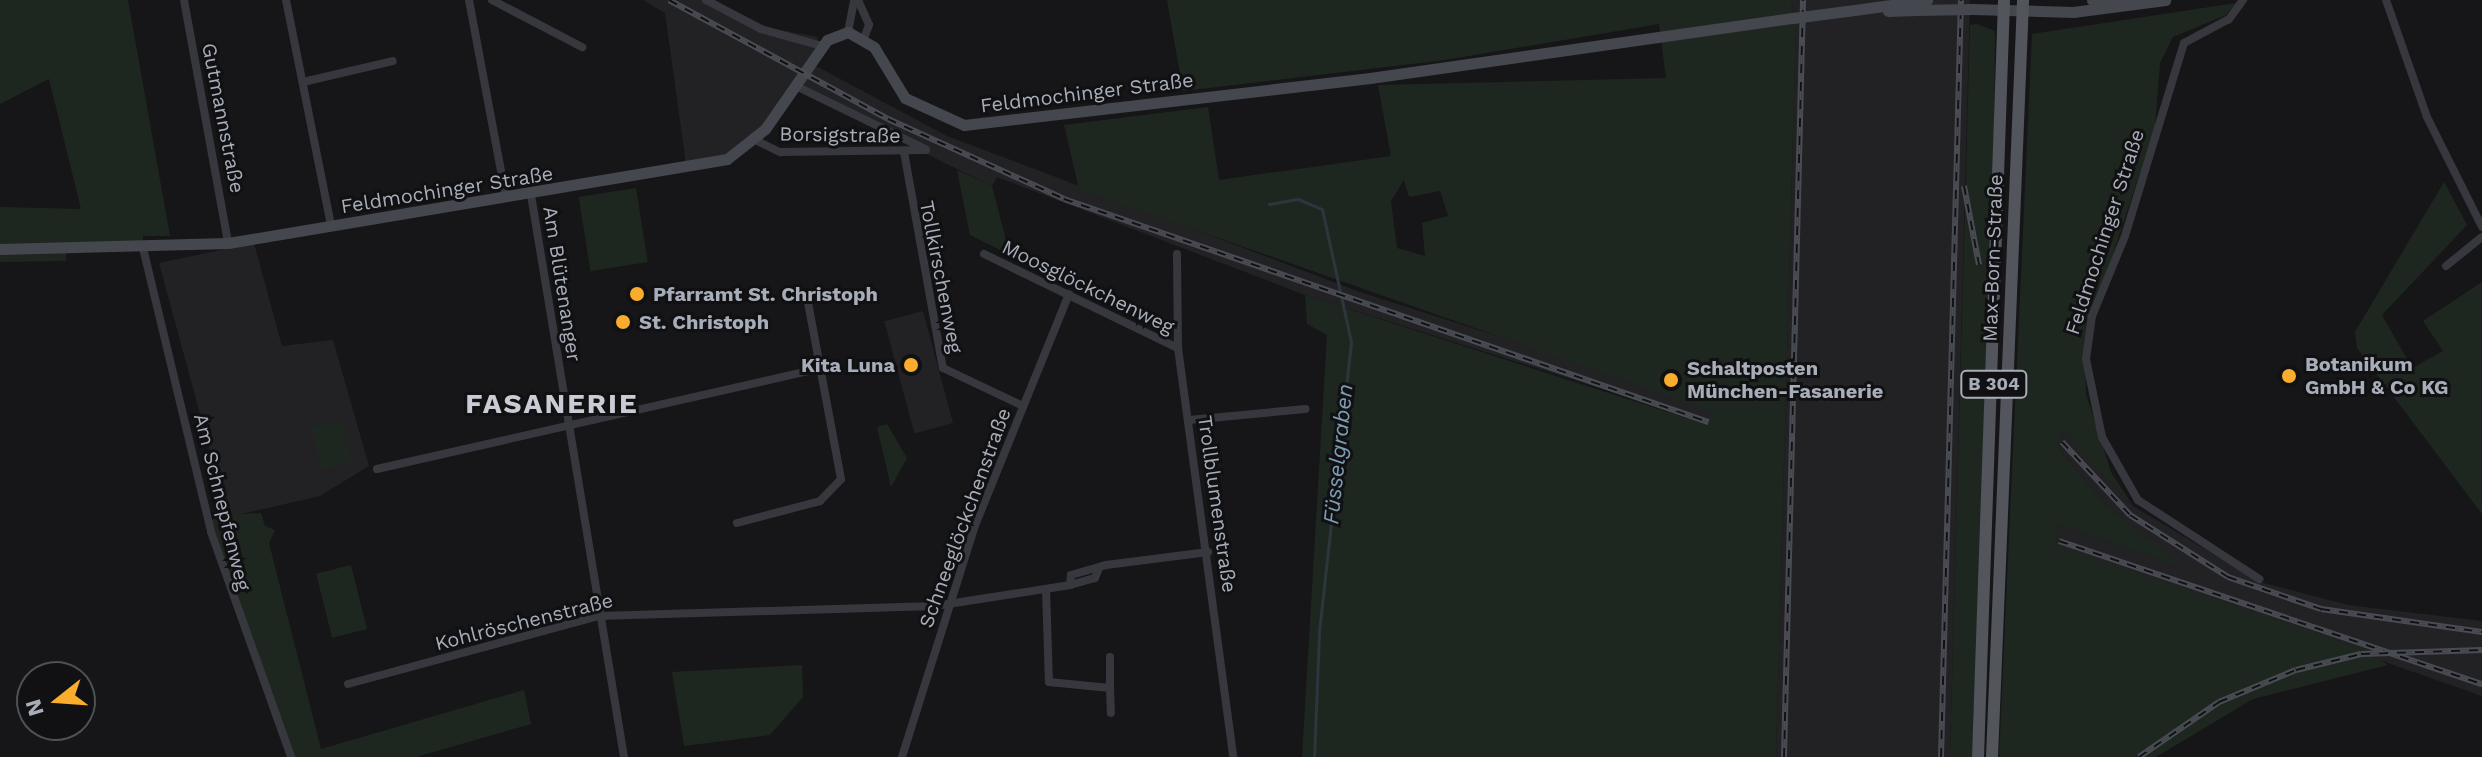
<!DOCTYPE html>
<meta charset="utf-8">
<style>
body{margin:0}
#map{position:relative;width:2482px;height:757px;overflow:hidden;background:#161618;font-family:"Work Sans",sans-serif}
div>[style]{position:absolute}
.built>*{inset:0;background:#222225;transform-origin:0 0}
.green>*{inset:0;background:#1e271f;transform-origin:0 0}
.stream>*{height:3px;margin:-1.5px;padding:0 1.5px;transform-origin:1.5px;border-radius:1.5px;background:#2c363d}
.street>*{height:8px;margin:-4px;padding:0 4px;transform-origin:4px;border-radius:4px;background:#37383e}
.secondary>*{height:11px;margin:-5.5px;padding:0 5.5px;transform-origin:5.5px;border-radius:5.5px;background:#45474e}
.primary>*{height:12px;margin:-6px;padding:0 6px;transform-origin:6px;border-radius:6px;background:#53555d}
.rail>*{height:6px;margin-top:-3px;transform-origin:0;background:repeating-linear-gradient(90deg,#111113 0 9px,#4a4c53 0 18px);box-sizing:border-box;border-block:2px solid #4a4c53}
.secondary-bridge>*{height:11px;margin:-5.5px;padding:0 5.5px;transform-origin:5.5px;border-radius:5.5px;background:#45474e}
.dots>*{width:22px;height:22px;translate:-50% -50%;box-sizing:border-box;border:4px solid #111113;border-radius:50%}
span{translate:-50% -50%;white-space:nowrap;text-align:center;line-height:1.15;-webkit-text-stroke:6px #111113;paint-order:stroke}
.shield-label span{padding:2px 6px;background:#111113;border:2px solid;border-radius:6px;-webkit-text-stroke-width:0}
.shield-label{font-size:18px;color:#a8aeb9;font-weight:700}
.street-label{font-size:20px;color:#a8aeb9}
.poi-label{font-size:20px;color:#a8aeb9;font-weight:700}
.left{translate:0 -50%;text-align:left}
.right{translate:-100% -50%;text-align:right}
.water-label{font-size:22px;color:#7d9db5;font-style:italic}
.district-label{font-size:28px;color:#c9ccd5;font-weight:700;letter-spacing:2px}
.north{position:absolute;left:16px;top:661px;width:80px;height:80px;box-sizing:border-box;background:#111113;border:2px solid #4d5055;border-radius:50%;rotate:253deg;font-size:22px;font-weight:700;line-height:32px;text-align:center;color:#a8aeb9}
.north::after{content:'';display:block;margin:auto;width:28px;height:36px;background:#faad2c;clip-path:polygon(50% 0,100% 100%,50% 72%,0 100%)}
</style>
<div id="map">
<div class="built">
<div style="clip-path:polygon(643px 0,712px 0,770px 28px,818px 37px,816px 66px,947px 136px,1360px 292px,1631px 379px,1711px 411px,1708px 422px,1305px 295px,997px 177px,992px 186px,795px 90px,764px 134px,733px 153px,686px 164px,665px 13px)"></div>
<div style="clip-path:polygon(1791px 0,1970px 0,1950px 757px,1776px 757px,1796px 22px)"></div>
<div style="clip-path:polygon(254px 243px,282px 346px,333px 340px,369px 466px,320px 496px,228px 517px,159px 263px)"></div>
<div style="left:923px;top:311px;width:116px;height:40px;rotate:75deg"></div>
<div style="clip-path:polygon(2063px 431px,2133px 506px,2260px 582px,2348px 605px,2482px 621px,2482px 696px,2055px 546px,2060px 525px,2184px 568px,2108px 507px,2059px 450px)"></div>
</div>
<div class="green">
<div style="clip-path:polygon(0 0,128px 0,170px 236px,143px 236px,143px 248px,66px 249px,66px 261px,0 262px,0 207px,81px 209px,49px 79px,0 104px)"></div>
<div style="clip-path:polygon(evenodd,1167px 0,1791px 0,1796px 22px,1776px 757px,1302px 757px,1327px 335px,1307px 324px,1305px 295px,1705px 424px,1711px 411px,1079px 189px,1064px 125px,1208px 107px,1219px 180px,1391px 156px,1378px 85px,1666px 78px,1659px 24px,1445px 60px,1183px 91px,1167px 0,1404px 180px,1409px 197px,1440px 191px,1448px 216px,1422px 223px,1425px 256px,1397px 248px,1391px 201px,1404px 180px)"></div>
<div style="clip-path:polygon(2236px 3px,2226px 15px,2173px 37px,2160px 63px,2155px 127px,2085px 339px,2086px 394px,2111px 472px,2133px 506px,2063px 432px,2059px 450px,2108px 507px,2186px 569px,2060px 525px,2055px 545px,2360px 648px,2388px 665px,2253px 699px,2156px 757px,1999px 757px,2032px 34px)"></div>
<div style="clip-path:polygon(1977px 24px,1995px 31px,1993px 234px,1972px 757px,1950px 757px,1970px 25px)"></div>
<div style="clip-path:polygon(957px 170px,992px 186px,1010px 255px,970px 235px)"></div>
<div style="clip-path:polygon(2444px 182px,2467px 225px,2382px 315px,2412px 368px,2443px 351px,2423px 321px,2482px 282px,2482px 514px,2357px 348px,2355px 332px)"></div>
<div style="left:636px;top:188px;width:75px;height:58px;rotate:81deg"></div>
<div style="left:342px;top:421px;width:43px;height:31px;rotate:78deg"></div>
<div style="clip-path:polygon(887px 424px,907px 458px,891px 487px,877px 427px)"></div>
<div style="clip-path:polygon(261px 513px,265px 526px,275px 530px,269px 543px,321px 749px,524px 690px,531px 724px,416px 757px,294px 757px,238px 618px,211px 516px)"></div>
<div style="left:351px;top:565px;width:66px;height:36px;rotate:76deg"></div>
<div style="clip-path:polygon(802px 665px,803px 697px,770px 735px,684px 746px,672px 672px)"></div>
</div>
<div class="stream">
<div style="left:1269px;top:204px;width:29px;rotate:-10deg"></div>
<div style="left:1298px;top:199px;width:26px;rotate:23deg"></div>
<div style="left:1322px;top:209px;width:136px;rotate:77.7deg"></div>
<div style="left:1351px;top:342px;width:294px;rotate:96.3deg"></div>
<div style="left:1319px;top:634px;width:123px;rotate:92.3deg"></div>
</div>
<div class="street">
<div style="left:184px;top:0;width:247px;rotate:79.7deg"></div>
<div style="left:286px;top:0;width:230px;rotate:78.7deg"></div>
<div style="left:469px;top:0;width:201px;rotate:79.4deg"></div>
<div style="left:492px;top:0;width:102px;rotate:27.6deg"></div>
<div style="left:706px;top:0;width:62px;rotate:27.8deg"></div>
<div style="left:761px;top:29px;width:63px;rotate:15.6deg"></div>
<div style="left:858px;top:0;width:27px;rotate:66deg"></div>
<div style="left:869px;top:25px;width:14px;rotate:111deg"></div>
<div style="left:2243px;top:0;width:24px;rotate:126deg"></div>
<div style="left:2229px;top:19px;width:51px;rotate:151.9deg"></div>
<div style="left:2184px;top:43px;width:202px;rotate:107deg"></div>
<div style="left:2125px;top:236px;width:87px;rotate:112.4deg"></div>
<div style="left:2092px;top:316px;width:43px;rotate:97.9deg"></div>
<div style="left:2086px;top:359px;width:80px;rotate:78.4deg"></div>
<div style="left:2102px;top:437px;width:73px;rotate:60.3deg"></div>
<div style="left:2138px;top:500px;width:145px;rotate:33.1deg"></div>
<div style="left:2386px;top:0;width:124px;rotate:70.7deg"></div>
<div style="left:2427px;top:117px;width:123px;rotate:63.4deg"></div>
<div style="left:848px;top:32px;width:33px;rotate:-79deg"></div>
<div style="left:303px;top:82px;width:92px;rotate:-13.1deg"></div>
<div style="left:796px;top:86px;width:144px;rotate:26deg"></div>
<div style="left:755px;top:140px;width:28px;rotate:26deg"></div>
<div style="left:780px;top:152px;width:146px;rotate:-0.8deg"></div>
<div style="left:904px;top:152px;width:219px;rotate:79.8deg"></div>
<div style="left:943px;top:368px;width:89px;rotate:25.4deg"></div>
<div style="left:531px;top:195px;width:570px;rotate:80.6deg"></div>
<div style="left:143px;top:248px;width:292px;rotate:76.5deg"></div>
<div style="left:211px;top:532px;width:239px;rotate:70.4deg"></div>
<div style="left:984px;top:254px;width:216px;rotate:25.9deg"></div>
<div style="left:1177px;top:254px;width:94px;rotate:89.4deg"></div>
<div style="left:1178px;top:348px;width:413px;rotate:82.3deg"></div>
<div style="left:2446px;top:266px;width:46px;rotate:-38.9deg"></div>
<div style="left:1189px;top:420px;width:117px;rotate:-5.4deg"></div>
<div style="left:377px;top:469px;width:454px;rotate:-12.8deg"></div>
<div style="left:737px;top:523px;width:86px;rotate:-14.8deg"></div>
<div style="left:820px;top:501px;width:30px;rotate:-46deg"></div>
<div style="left:841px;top:479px;width:180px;rotate:-100.6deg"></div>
<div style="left:1070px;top:585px;width:10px;rotate:-84deg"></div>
<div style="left:1071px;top:575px;width:36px;rotate:-16deg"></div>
<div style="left:1106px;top:565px;width:103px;rotate:-7.3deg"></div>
<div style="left:1046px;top:589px;width:93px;rotate:88.2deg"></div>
<div style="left:1049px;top:682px;width:61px;rotate:5.6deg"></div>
<div style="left:1110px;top:688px;width:25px;rotate:88deg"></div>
<div style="left:1110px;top:657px;width:31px;rotate:90deg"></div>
<div style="left:348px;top:684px;width:260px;rotate:-15.2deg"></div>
<div style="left:599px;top:616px;width:336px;rotate:-1.7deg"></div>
<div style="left:935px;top:606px;width:137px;rotate:-8.8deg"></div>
<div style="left:1070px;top:585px;width:26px;rotate:-16deg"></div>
<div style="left:1095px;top:578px;width:11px;rotate:-68deg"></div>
<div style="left:902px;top:757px;width:245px;rotate:-72.5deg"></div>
<div style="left:976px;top:523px;width:247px;rotate:-67.9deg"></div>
</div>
<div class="secondary">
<div style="left:2092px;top:0;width:41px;rotate:1.4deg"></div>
<div style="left:1972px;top:9px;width:101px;rotate:1.7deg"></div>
<div style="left:2073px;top:12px;width:93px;rotate:-7.4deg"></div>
<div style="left:1847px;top:11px;width:81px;rotate:-7.8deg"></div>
<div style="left:1888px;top:11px;width:29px;rotate:-2deg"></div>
<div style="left:0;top:249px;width:228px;rotate:-1.5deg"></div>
<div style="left:228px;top:243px;width:506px;rotate:-9.56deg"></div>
<div style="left:727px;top:159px;width:48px;rotate:-38.3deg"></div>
<div style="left:765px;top:129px;width:108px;rotate:-55.1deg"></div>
<div style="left:827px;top:40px;width:22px;rotate:-21deg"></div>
<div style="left:848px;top:32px;width:30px;rotate:30deg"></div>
<div style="left:874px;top:47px;width:60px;rotate:58.7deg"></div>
<div style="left:905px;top:98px;width:65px;rotate:24.6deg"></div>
<div style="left:964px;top:125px;width:409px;rotate:-6.6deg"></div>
<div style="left:1370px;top:78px;width:427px;rotate:-8.1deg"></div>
</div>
<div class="primary">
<div style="left:1978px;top:757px;width:757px;rotate:-88.03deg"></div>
<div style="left:1992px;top:757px;width:758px;rotate:-87.65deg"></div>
</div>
<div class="rail">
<div style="left:669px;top:0;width:249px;rotate:28.5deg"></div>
<div style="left:888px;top:119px;width:193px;rotate:24.4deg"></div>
<div style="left:1064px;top:199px;width:682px;rotate:19.1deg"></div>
<div style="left:1964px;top:186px;width:80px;rotate:79.2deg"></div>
<div style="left:2062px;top:442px;width:100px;rotate:47deg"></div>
<div style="left:2130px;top:515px;width:116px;rotate:32.3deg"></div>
<div style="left:2228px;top:577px;width:98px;rotate:19deg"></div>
<div style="left:2321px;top:609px;width:163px;rotate:8.1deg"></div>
<div style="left:2059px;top:541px;width:447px;rotate:18.7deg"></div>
<div style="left:1784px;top:757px;width:757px;rotate:-88.56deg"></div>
<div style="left:1941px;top:757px;width:757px;rotate:-88.49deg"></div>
<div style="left:2139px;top:757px;width:97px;rotate:-34.5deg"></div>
<div style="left:2219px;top:702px;width:83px;rotate:-22.6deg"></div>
<div style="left:2296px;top:670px;width:67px;rotate:-13.8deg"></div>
<div style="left:2361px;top:654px;width:121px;rotate:-1.9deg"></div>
</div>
<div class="secondary-bridge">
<div style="left:1917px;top:10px;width:55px;rotate:-1deg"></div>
<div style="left:1793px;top:18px;width:54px;rotate:-7.4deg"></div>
</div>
<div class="dots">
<div style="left:637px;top:294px;background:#faad2c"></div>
<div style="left:623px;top:322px;background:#faad2c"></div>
<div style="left:911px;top:365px;background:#faad2c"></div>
<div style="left:2289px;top:376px;background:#faad2c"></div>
<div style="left:1671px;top:380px;background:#faad2c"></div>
</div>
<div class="shield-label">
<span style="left:1994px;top:384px">B 304</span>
</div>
<div class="street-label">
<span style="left:1087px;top:93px;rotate:-7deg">Feldmochinger Straße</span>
<span style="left:223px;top:118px;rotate:79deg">Gutmannstraße</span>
<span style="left:840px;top:135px;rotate:1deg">Borsigstraße</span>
<span style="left:447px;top:190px;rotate:-9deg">Feldmochinger Straße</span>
<span style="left:2105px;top:232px;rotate:-72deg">Feldmochinger Straße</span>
<span style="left:1993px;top:258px;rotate:-88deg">Max-Born-Straße</span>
<span style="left:941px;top:277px;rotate:79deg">Tollkirschenweg</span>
<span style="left:562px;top:284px;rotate:81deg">Am Blütenanger</span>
<span style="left:1088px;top:287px;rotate:26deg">Moosglöckchenweg</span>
<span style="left:222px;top:502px;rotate:76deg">Am Schnepfenweg</span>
<span style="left:1217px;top:504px;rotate:82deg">Trollblumenstraße</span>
<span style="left:965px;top:518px;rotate:-70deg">Schneeglöckchenstraße</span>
<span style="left:524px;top:622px;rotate:-14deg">Kohlröschenstraße</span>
</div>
<div class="poi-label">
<span class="left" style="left:653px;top:294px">Pfarramt St. Christoph</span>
<span class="left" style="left:639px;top:322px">St. Christoph</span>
<span class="left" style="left:2305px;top:376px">Botanikum<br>GmbH &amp; Co KG</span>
<span class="right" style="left:895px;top:365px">Kita Luna</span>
<span class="left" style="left:1687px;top:380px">Schaltposten<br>München-Fasanerie</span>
</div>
<div class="water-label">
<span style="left:1338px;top:454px;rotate:-84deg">Füsselgraben</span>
</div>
<div class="district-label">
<span style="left:552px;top:404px">FASANERIE</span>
</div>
<div class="north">N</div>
</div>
